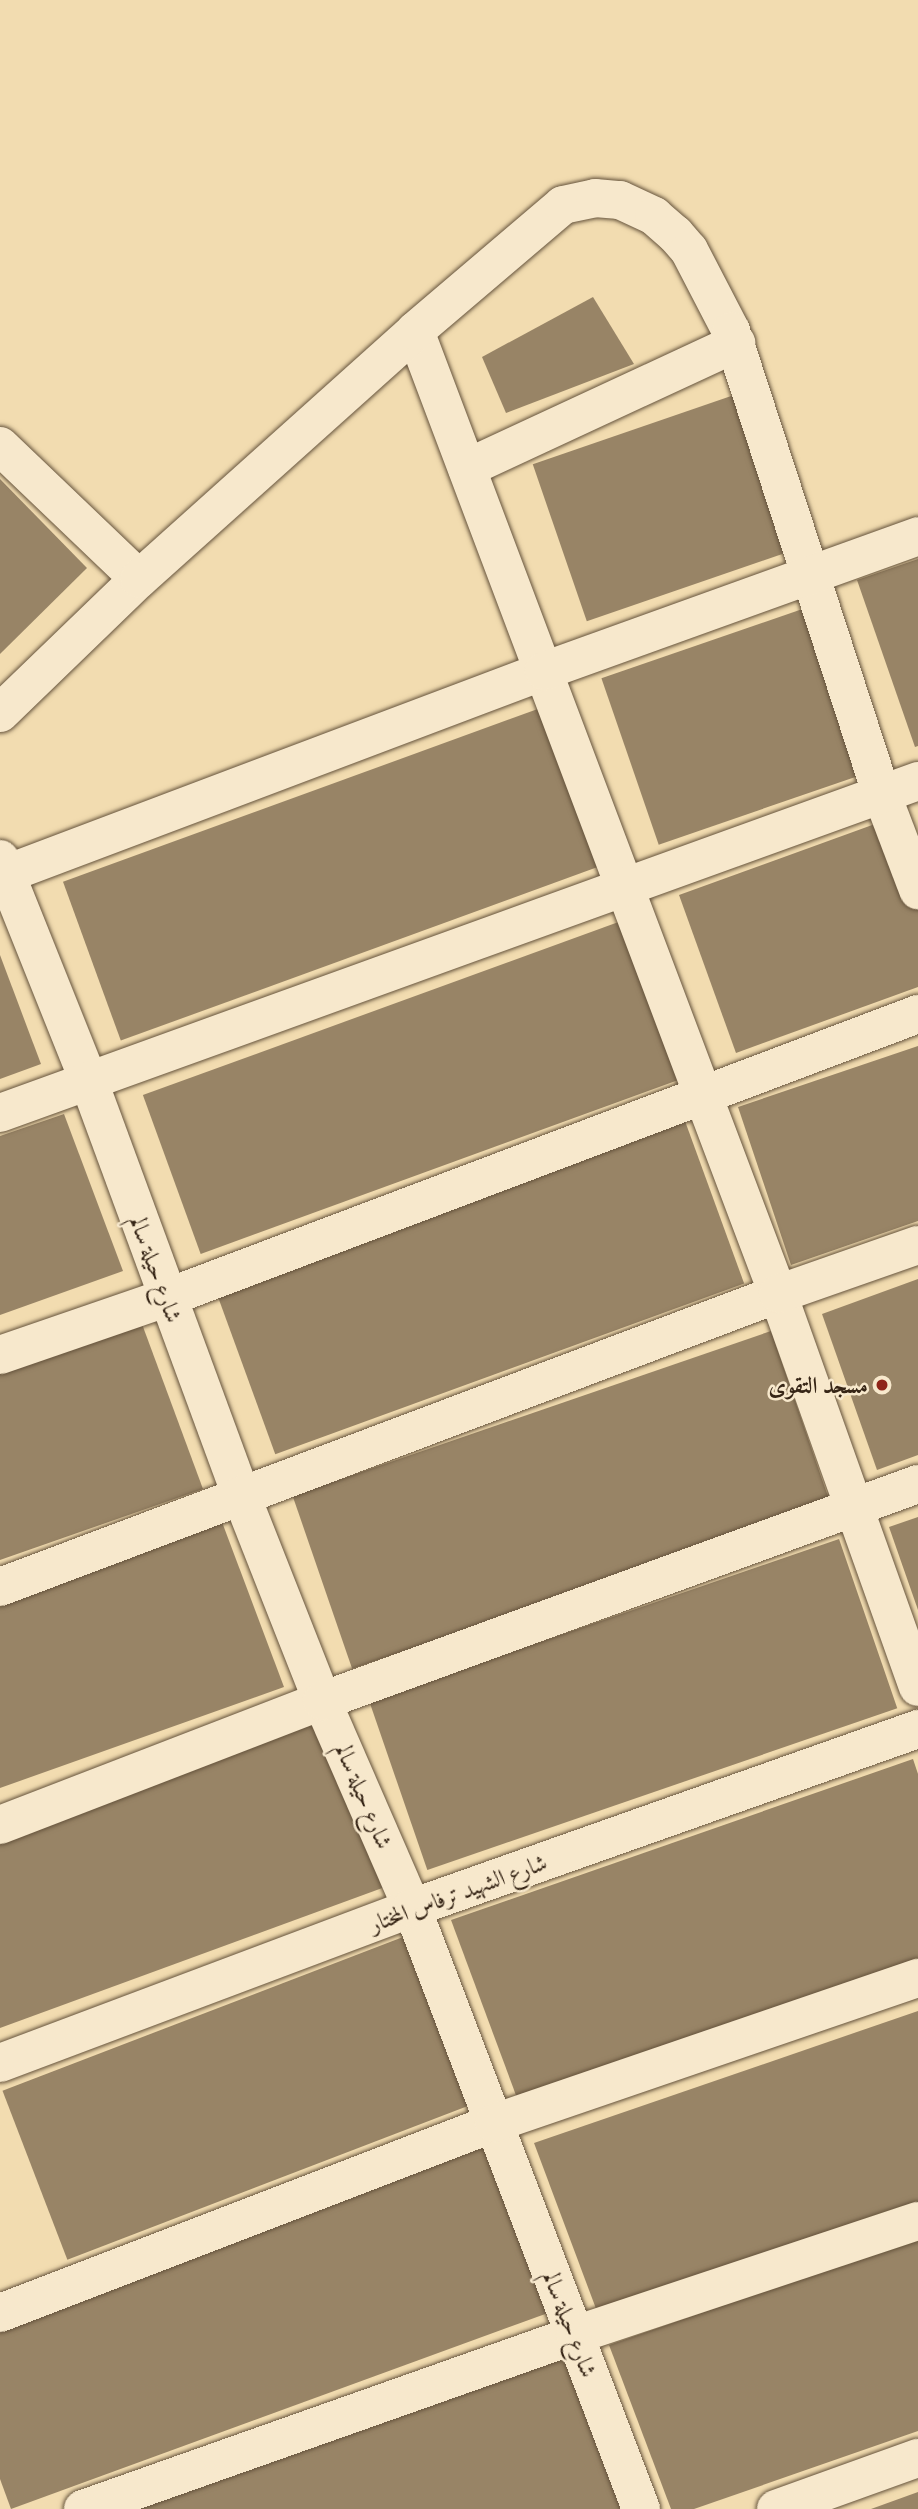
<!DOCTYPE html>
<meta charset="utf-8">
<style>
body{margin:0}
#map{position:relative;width:918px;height:2509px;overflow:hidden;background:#f2dcb0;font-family:"EB Garamond",Amiri,serif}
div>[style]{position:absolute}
.building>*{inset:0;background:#988466;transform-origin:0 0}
.roads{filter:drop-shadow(0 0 2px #65533c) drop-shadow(0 0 2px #65533c)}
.minor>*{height:38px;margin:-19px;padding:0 19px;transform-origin:19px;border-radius:19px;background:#f7e8cc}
.dots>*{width:19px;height:19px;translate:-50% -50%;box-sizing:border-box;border:4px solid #f7e8cc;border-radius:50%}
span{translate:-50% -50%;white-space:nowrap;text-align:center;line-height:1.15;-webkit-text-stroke:5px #f7e8cc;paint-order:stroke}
.street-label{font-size:23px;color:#362516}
.poi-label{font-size:23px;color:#362516;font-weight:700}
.right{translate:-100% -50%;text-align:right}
</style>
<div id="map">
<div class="building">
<div style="clip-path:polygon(593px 297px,634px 364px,506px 413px,482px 357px)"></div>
<div style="left:737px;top:394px;width:166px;height:216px;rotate:71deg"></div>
<div style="clip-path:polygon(0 479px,87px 568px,0 654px)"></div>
<div style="clip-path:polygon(918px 559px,918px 746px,915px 747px,857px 580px)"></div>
<div style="left:817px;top:604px;width:176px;height:228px;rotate:71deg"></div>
<div style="left:546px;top:706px;width:169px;height:514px;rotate:70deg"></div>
<div style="clip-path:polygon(886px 820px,918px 910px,918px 987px,736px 1053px,679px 895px)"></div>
<div style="left:624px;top:920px;width:169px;height:512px;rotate:70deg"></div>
<div style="clip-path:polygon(0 955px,41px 1064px,0 1079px)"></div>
<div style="clip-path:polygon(918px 1046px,918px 1221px,791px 1265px,738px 1107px)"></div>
<div style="clip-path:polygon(64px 1114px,123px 1271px,0 1315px,0 1136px)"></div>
<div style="left:685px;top:1121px;width:173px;height:499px;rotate:70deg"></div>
<div style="clip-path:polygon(918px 1279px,918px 1455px,877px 1470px,822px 1314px)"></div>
<div style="clip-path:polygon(142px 1324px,203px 1489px,0 1560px,0 1374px)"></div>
<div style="left:771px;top:1331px;width:183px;height:506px;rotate:71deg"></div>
<div style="clip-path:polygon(918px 1517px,918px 1610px,889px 1527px)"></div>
<div style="clip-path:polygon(222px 1522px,284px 1687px,0 1788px,0 1605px)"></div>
<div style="left:839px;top:1539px;width:179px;height:497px;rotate:71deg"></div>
<div style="clip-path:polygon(321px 1721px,385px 1887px,0 2028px,0 1839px)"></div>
<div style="clip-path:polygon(913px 1759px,918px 1774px,918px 1958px,517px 2098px,451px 1920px)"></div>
<div style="left:403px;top:1937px;width:181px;height:429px;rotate:69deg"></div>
<div style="clip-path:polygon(918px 2011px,918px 2204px,598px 2314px,534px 2143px)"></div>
<div style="clip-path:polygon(484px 2146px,548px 2313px,11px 2509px,0 2479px,0 2323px)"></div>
<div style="clip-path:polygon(918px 2238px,918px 2431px,694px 2509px,671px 2509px,609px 2345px)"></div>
<div style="clip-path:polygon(563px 2350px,624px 2509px,126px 2509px)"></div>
<div style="clip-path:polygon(918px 2492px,918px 2509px,871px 2509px)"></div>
</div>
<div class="roads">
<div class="minor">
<div style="left:415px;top:331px;width:1029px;rotate:69.35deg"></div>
<div style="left:778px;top:1294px;width:417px;rotate:70.4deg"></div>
<div style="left:0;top:446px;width:192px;rotate:43.7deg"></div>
<div style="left:467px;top:468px;width:297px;rotate:-24.9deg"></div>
<div style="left:0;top:713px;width:193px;rotate:-44deg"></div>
<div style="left:139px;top:579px;width:371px;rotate:-41.9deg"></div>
<div style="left:415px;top:331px;width:194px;rotate:-40.4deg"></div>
<div style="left:563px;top:205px;width:33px;rotate:-12deg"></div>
<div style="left:595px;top:198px;width:25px;rotate:5deg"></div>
<div style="left:620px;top:200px;width:38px;rotate:25deg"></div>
<div style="left:654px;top:216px;width:28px;rotate:41deg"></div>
<div style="left:675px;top:234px;width:21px;rotate:49deg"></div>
<div style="left:689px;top:250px;width:91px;rotate:62.6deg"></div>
<div style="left:731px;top:331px;width:488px;rotate:72deg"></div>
<div style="left:882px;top:795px;width:102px;rotate:69.2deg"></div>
<div style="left:0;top:859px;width:240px;rotate:68.2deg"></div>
<div style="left:89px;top:1082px;width:440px;rotate:69.8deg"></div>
<div style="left:241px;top:1495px;width:221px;rotate:68.5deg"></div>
<div style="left:322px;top:1701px;width:226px;rotate:66.5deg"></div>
<div style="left:412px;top:1908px;width:643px;rotate:69.14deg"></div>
<div style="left:6px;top:874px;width:575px;rotate:-20.67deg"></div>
<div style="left:544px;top:671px;width:398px;rotate:-19.8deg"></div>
<div style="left:0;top:1113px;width:976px;rotate:-19.88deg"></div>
<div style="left:0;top:1355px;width:176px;rotate:-19deg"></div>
<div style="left:166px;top:1298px;width:804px;rotate:-20.69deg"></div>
<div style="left:0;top:1587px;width:831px;rotate:-20.64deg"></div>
<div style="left:778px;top:1294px;width:148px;rotate:-19.3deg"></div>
<div style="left:0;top:1825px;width:345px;rotate:-21.1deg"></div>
<div style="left:322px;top:1701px;width:634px;rotate:-20.01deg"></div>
<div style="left:0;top:2063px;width:440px;rotate:-20.6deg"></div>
<div style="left:412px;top:1908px;width:537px;rotate:-19.48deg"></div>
<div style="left:0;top:2313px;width:529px;rotate:-21.04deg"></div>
<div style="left:494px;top:2123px;width:448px;rotate:-18.9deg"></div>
<div style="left:83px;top:2509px;width:522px;rotate:-19.48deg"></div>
<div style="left:575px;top:2335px;width:361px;rotate:-18.4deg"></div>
<div style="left:776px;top:2509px;width:151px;rotate:-19.8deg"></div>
</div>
</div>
<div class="dots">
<div style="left:882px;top:1385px;background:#8f2418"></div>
</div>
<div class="street-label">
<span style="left:156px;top:1269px;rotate:70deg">شارع حيلة سالم</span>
<span style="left:364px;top:1796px;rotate:67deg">شارع حيلة سالم</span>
<span style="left:458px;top:1893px;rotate:-20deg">شارع الشهيد ترفاس المختار</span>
<span style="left:570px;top:2324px;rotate:69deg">شارع حيلة سالم</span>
</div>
<div class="poi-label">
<span class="right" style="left:868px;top:1385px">مسجد التقوى</span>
</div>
</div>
